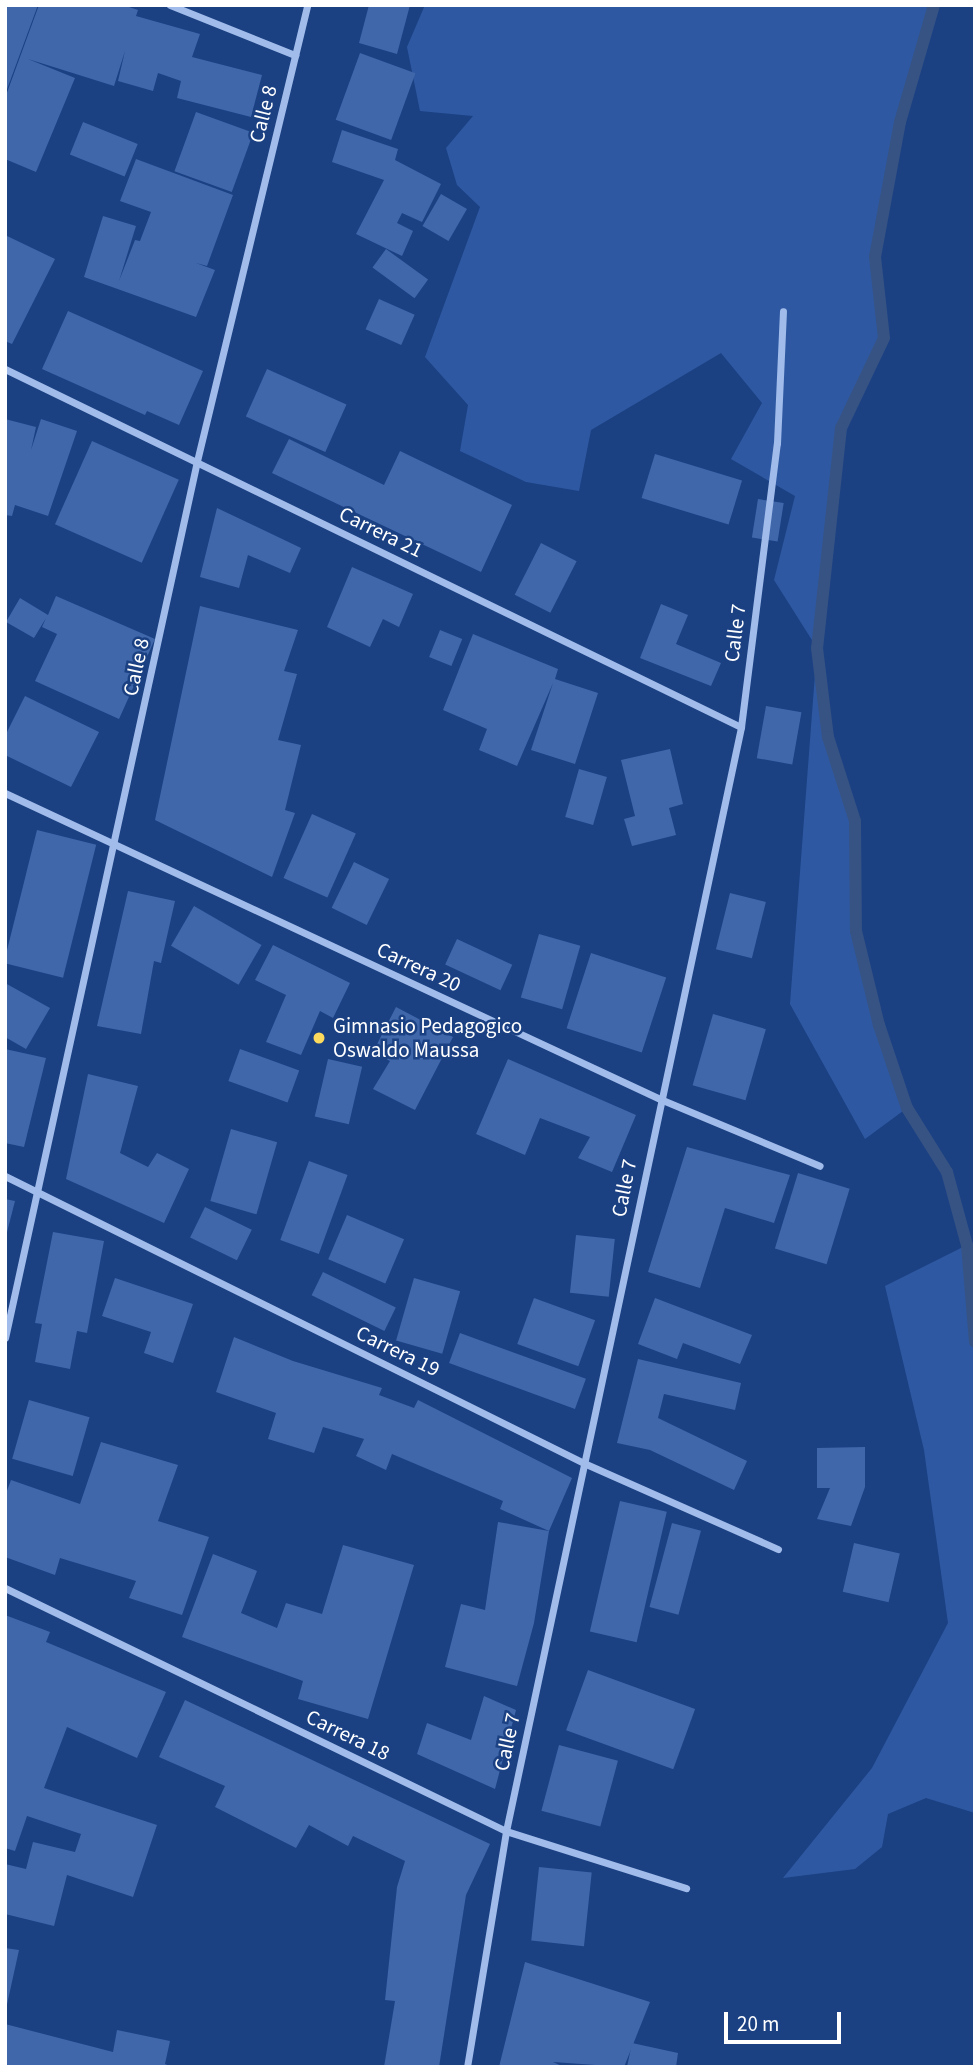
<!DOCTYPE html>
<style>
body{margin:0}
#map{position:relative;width:980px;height:2072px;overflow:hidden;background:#1b4183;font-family:"Source Sans 3",sans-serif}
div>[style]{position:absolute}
.green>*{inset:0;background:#2e59a2}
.stream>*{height:12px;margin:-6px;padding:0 6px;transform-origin:6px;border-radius:6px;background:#375384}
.building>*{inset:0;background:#3f67aa;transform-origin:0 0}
.street>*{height:7px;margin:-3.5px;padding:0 3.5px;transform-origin:3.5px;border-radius:3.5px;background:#a1bceb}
.dots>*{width:19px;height:19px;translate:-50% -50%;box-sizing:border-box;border:4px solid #1b4183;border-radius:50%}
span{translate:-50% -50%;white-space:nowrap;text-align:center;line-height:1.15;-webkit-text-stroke:5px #1b4183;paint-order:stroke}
.street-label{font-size:21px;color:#fff}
.poi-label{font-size:21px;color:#fff}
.left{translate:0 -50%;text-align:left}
.frame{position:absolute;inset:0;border:7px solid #fff;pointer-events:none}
.scale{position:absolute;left:724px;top:2012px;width:117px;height:32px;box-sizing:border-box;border:4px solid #fff;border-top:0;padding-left:9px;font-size:21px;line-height:24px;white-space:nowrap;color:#fff;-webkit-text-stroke:5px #1b4183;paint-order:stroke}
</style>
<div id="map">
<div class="green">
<div style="clip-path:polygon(425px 5px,934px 5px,900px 122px,875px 257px,884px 338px,841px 428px,817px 648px,828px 737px,855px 821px,856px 931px,879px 1025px,907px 1108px,865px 1139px,790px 1004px,817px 648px,774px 580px,795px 496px,731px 459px,762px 403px,721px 353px,591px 430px,579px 491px,526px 482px,460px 451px,468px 405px,425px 357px,480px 207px,457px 185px,446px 148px,473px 116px,420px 111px,407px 47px)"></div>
<div style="clip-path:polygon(967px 1245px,975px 1342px,975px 1813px,926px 1798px,888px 1814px,882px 1847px,855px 1869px,783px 1878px,872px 1768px,948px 1623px,924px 1450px,885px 1286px)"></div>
</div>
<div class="stream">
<div style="left:934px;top:5px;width:122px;rotate:106.2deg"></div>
<div style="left:900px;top:122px;width:137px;rotate:100.5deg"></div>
<div style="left:875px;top:257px;width:81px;rotate:83.7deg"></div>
<div style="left:884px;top:338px;width:100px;rotate:115.5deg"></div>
<div style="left:841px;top:428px;width:221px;rotate:96.2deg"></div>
<div style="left:817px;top:648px;width:90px;rotate:83deg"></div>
<div style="left:828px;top:737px;width:88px;rotate:72.2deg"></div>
<div style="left:855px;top:821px;width:110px;rotate:89.5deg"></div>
<div style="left:856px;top:931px;width:97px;rotate:76.3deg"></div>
<div style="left:879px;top:1025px;width:88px;rotate:71.4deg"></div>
<div style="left:907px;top:1108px;width:75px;rotate:58deg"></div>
<div style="left:947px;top:1172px;width:76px;rotate:74.7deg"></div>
<div style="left:967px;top:1245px;width:97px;rotate:85.3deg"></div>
</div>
<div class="building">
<div style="clip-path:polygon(5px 5px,38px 5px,6px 92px,5px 92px)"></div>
<div style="clip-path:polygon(39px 5px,123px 5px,138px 10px,136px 16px,200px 34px,192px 57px,262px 75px,251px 117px,177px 98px,181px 81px,158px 73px,153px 91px,118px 81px,125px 51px,114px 86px,28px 59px,75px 78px,36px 172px,5px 159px,5px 98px)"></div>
<div style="clip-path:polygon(369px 5px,410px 5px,397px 54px,359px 43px)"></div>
<div style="left:360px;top:53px;width:59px;height:71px;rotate:20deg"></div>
<div style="left:196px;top:112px;width:61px;height:63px;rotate:20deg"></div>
<div style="left:83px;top:122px;width:59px;height:35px;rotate:22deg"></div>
<div style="clip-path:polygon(342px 130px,398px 149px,395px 160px,441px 184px,422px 222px,402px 213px,397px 223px,413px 231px,402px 256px,356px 234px,384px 180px,332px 162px)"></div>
<div style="clip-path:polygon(136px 159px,233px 195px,207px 266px,196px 263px,215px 270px,196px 317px,84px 277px,103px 216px,136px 226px,119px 281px,135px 240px,140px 241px,151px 212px,120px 201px)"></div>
<div style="left:441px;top:194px;width:30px;height:37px;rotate:30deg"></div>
<div style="clip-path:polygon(5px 235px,55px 259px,12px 344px,5px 341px)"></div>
<div style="left:386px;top:249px;width:52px;height:23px;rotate:36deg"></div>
<div style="left:379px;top:299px;width:39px;height:33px;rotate:24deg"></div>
<div style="clip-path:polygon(68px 311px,203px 371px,179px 425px,147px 411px,145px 415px,42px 369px)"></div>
<div style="left:267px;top:369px;width:87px;height:52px;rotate:24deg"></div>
<div style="clip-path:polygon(5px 419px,36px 427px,31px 450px,41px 419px,77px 431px,48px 516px,15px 505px,12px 516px,5px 515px)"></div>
<div style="clip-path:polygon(289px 439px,384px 485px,400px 451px,512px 505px,481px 572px,272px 473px)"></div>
<div style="left:92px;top:441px;width:95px;height:91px;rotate:24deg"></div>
<div style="left:655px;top:454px;width:91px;height:46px;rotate:17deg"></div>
<div style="left:758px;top:499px;width:26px;height:39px;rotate:9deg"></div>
<div style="clip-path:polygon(217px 508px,301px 548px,290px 573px,248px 555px,239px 588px,200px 577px)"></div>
<div style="left:541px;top:543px;width:40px;height:58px;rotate:27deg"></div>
<div style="clip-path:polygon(352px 567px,413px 594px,399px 627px,383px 619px,370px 647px,327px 627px)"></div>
<div style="clip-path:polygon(56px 596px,155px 639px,119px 719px,35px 681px,57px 634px,42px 627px,46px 618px,34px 638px,6px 622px,20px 598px,48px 615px)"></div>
<div style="clip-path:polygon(661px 604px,688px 615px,676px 644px,721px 663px,711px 686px,640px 658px)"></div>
<div style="clip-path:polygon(200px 606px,298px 630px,284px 671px,297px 674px,278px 740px,301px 745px,285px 810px,295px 813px,272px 877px,155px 820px)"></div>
<div style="left:440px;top:630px;width:24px;height:29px;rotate:22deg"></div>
<div style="clip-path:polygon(473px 634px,558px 669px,555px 679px,598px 693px,575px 764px,531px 750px,553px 683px,517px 766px,479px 750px,487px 729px,443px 710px)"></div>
<div style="clip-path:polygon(25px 696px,99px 732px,71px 787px,5px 755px,5px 736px)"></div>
<div style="left:766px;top:706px;width:36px;height:53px;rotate:10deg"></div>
<div style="clip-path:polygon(670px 749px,683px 804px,669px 808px,676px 835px,632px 846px,624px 819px,635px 816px,621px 760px)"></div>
<div style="left:579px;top:769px;width:29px;height:50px;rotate:16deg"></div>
<div style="left:312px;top:814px;width:48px;height:70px;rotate:24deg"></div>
<div style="left:37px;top:830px;width:61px;height:137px;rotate:14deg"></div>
<div style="left:354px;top:862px;width:39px;height:51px;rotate:26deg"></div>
<div style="clip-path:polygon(128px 891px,175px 901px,161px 963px,154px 961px,141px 1034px,97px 1026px)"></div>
<div style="left:730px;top:893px;width:37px;height:58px;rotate:14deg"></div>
<div style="left:194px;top:906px;width:78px;height:46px;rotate:30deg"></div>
<div style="left:539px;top:934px;width:43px;height:66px;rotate:16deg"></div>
<div style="left:457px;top:939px;width:61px;height:28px;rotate:25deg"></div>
<div style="clip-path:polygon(273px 945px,350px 983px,333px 1018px,320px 1011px,301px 1055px,266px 1042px,286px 995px,255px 980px)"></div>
<div style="left:591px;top:953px;width:79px;height:79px;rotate:18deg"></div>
<div style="clip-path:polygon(5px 983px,50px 1008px,26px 1049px,5px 1037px)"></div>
<div style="clip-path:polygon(396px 1007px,453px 1037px,415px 1110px,373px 1089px,390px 1061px,373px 1052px)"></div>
<div style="left:713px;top:1014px;width:55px;height:74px;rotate:16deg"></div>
<div style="clip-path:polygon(5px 1049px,46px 1058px,24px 1147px,5px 1143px)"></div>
<div style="left:240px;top:1049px;width:63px;height:34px;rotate:20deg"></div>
<div style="left:328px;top:1059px;width:35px;height:59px;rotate:13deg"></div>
<div style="clip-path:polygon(508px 1059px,636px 1115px,612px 1172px,578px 1158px,590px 1137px,540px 1118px,525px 1155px,476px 1134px)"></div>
<div style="clip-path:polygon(88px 1074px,138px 1086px,120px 1153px,148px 1167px,157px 1153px,189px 1169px,164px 1223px,66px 1179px)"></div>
<div style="left:231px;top:1129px;width:48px;height:75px;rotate:16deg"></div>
<div style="clip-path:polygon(687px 1147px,790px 1175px,774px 1223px,725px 1208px,700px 1288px,648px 1272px)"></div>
<div style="left:309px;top:1161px;width:41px;height:84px;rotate:20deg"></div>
<div style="left:798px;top:1173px;width:54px;height:79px;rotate:17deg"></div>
<div style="clip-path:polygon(5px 1199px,15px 1201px,6px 1236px,5px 1236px)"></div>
<div style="left:205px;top:1207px;width:52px;height:34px;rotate:26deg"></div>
<div style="left:347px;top:1215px;width:62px;height:48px;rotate:23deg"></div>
<div style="clip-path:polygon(53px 1232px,104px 1241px,87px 1333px,77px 1331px,70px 1369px,35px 1362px,42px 1324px,35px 1323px)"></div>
<div style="left:576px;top:1235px;width:39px;height:58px;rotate:6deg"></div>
<div style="left:323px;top:1272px;width:81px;height:26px;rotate:26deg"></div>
<div style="clip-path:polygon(115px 1278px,193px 1304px,173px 1363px,144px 1353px,151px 1332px,102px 1316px)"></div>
<div style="left:414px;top:1278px;width:48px;height:65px;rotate:16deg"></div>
<div style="left:534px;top:1298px;width:65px;height:49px;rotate:20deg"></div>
<div style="clip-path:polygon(655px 1298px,752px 1335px,740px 1364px,683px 1343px,677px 1359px,638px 1344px)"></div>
<div style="left:460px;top:1333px;width:134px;height:32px;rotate:20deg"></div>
<div style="clip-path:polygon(234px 1337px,293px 1361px,382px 1388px,379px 1395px,414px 1408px,418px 1400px,572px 1478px,549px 1531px,500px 1509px,503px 1501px,392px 1454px,386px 1470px,356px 1456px,364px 1439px,323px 1427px,314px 1453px,268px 1439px,276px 1413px,216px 1392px)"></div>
<div style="clip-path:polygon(638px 1359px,741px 1383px,735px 1410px,664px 1394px,658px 1418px,747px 1461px,734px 1490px,650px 1450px,617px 1443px)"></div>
<div style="left:29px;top:1400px;width:63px;height:61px;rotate:16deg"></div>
<div style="clip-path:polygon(101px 1442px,178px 1465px,158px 1521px,209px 1537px,182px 1615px,129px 1598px,136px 1581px,60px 1558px,55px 1575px,5px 1557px,5px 1496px,11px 1480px,80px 1504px)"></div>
<div style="clip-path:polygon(865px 1447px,865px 1487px,851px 1526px,817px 1519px,830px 1488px,817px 1488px,817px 1448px)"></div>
<div style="left:620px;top:1501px;width:48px;height:134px;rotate:13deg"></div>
<div style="clip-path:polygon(498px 1522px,549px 1531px,534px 1623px,517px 1686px,445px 1667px,461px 1604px,485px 1610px)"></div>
<div style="left:672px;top:1523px;width:30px;height:87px;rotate:15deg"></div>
<div style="left:854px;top:1543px;width:47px;height:50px;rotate:13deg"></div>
<div style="clip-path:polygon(343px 1545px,414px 1565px,368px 1719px,298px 1699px,303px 1681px,182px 1637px,213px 1554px,257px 1571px,241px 1613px,277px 1628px,286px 1603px,322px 1614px)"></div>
<div style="clip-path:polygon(5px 1615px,50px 1632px,46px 1642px,166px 1692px,137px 1758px,67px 1727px,44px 1788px,157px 1825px,133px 1897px,67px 1875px,54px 1926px,5px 1914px,5px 1864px,26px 1869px,33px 1842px,75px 1852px,81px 1834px,27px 1816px,15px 1851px,5px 1848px)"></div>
<div style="left:588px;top:1670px;width:114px;height:64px;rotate:20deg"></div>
<div style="clip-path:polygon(484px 1696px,516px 1710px,495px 1789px,417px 1754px,427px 1723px,471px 1740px)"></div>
<div style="clip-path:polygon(185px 1700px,490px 1844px,466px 1895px,439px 2067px,384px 2067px,395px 2001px,385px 2000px,397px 1887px,405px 1861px,353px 1836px,348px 1846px,309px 1825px,296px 1848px,215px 1807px,225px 1786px,159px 1757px)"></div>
<div style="left:559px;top:1745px;width:61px;height:68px;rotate:15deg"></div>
<div style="left:539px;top:1867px;width:53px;height:74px;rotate:6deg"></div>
<div style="clip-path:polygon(5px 1948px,19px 1950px,6px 2009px,5px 2009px)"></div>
<div style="clip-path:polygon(525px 1962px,650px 2002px,624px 2067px,553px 2062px,564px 2067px,499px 2067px)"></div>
<div style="clip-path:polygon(5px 2024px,113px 2052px,117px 2030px,170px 2041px,165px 2064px,172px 2067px,5px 2067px)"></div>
<div style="clip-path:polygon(632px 2043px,678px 2053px,676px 2067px,627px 2067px)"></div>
</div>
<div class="street">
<div style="left:170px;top:5px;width:135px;rotate:21.8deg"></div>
<div style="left:5px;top:369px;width:818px;rotate:25.94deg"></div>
<div style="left:5px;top:793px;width:723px;rotate:25.04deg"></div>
<div style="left:660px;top:1099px;width:173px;rotate:22.7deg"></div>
<div style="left:5px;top:1176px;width:648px;rotate:26.37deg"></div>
<div style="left:586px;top:1464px;width:210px;rotate:23.9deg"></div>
<div style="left:5px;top:1338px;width:898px;rotate:-77.65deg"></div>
<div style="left:197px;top:461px;width:469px;rotate:-76.4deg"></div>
<div style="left:5px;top:1588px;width:557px;rotate:25.87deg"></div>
<div style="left:506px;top:1831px;width:189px;rotate:17.6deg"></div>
<div style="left:467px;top:2067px;width:239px;rotate:-80.6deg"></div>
<div style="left:506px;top:1831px;width:1129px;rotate:-77.98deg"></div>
<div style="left:741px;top:727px;width:286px;rotate:-82.8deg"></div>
<div style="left:777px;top:443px;width:132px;rotate:-87.4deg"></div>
</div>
<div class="dots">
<div style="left:319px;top:1038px;background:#fcda5d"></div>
</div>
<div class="street-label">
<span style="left:263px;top:114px;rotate:-76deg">Calle 8</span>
<span style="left:381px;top:532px;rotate:26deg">Carrera 21</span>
<span style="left:735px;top:633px;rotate:-83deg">Calle 7</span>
<span style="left:136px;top:667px;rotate:-78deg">Calle 8</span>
<span style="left:419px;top:967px;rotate:25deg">Carrera 20</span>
<span style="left:624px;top:1188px;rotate:-79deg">Calle 7</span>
<span style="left:398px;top:1351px;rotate:26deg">Carrera 19</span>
<span style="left:348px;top:1735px;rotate:26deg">Carrera 18</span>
<span style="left:507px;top:1742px;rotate:-78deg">Calle 7</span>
</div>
<div class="poi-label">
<span class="left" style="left:333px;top:1038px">Gimnasio Pedagogico<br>Oswaldo Maussa</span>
</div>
<div class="frame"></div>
<div class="scale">20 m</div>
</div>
